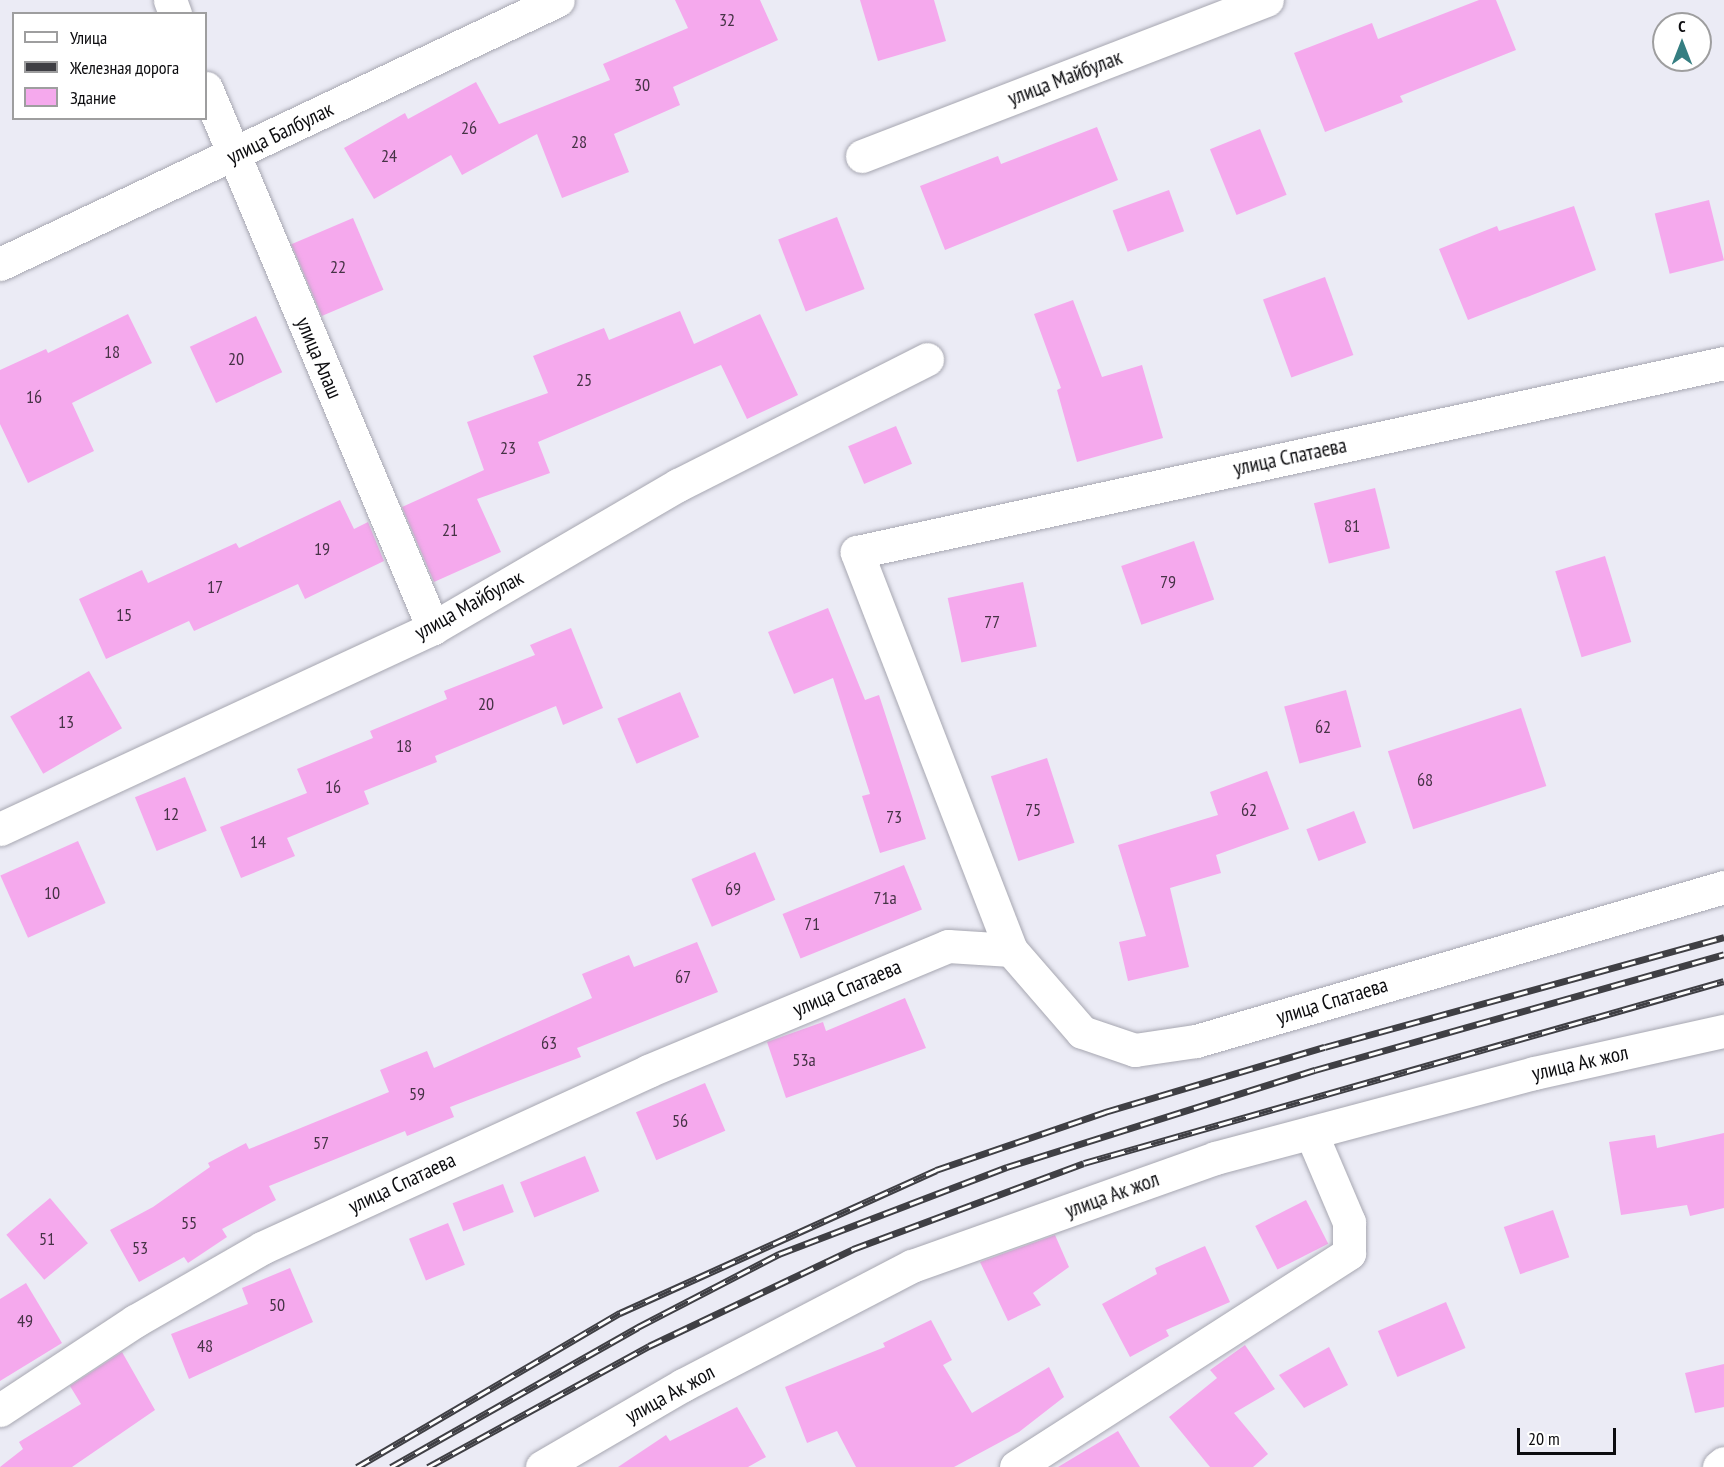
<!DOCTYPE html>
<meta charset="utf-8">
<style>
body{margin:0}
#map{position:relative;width:1724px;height:1467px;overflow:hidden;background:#ebebf5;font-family:"PT Sans Narrow",sans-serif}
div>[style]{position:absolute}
.building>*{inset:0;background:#f5a9ed;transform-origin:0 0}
.roads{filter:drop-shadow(0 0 2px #a7a7b1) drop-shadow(0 0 2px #a7a7b1)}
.minor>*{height:33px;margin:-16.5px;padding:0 16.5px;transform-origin:16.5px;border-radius:16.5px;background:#fff}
.rail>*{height:7px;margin-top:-3.5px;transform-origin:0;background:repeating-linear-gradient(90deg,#fff 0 14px,#3f3f44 0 28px);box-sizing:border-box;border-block:2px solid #3f3f44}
span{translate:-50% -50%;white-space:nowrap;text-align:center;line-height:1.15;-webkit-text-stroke:4.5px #fff;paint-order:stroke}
.number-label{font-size:18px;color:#463346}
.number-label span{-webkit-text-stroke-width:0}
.street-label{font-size:21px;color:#0c0c0f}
.legend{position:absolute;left:12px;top:12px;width:195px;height:108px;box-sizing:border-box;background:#fff;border:2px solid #9e9e9f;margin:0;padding:8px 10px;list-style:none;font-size:18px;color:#0c0c0f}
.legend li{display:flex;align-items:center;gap:12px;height:30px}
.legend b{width:30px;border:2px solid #9e9e9f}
.north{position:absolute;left:1652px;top:12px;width:60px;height:60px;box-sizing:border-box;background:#fff;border:2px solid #9e9e9f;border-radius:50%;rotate:0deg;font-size:16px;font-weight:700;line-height:24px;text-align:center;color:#0c0c0f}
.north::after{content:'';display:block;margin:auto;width:21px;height:27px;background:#357e81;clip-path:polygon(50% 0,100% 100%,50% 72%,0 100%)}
.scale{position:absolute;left:1517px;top:1428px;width:99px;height:27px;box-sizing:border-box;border:3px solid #0c0c0f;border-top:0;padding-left:8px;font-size:18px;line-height:21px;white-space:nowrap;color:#0c0c0f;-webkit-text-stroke:4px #fff;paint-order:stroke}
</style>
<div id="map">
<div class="building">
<div style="clip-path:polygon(675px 0,760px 0,778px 40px,673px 87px,680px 105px,614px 134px,629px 172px,562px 198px,537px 134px,462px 175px,451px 155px,374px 199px,344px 148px,405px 113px,408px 119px,476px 82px,499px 124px,610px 80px,603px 64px,688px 28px)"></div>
<div style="clip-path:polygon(860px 0,934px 0,946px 41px,878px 61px)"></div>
<div style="clip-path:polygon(1479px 0,1496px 0,1516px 50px,1400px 96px,1403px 102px,1325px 132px,1294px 53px,1372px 23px,1378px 39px)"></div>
<div style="clip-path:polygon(1097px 127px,1118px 180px,945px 250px,920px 186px,998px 156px,1001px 164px)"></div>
<div style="left:1260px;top:129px;width:71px;height:54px;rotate:68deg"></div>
<div style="left:1169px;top:190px;width:44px;height:60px;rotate:70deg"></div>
<div style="left:1709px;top:200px;width:62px;height:56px;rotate:76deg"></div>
<div style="clip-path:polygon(1574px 206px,1596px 270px,1468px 320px,1439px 249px,1497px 226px,1499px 231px)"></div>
<div style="left:837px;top:217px;width:77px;height:63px;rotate:69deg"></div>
<div style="left:353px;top:218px;width:78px;height:67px;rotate:67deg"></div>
<div style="left:1325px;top:277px;width:83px;height:66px;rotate:70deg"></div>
<div style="clip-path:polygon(1073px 300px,1102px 377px,1142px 365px,1163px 438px,1077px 462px,1057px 390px,1061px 388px,1034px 314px)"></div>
<div style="clip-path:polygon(680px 311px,694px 344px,760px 314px,798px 395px,747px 419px,721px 365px,538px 442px,550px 473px,477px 499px,501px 552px,434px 582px,402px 507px,484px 470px,467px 422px,548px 393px,533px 356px,604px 328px,609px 340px)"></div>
<div style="clip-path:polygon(128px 314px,152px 363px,72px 403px,94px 451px,28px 483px,0 424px,0 370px,46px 349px,48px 353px)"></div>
<div style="left:256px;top:316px;width:62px;height:73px;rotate:65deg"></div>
<div style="left:896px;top:426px;width:41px;height:52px;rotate:67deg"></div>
<div style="left:1375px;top:488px;width:62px;height:63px;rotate:76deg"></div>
<div style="clip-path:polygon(340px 500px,354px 529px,368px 522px,384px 561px,305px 599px,298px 584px,194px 631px,189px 621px,106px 659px,79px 599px,142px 570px,148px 583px,236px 543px,239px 548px)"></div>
<div style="left:1194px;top:541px;width:62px;height:77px;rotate:71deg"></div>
<div style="left:1605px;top:556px;width:90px;height:52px;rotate:73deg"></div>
<div style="left:1023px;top:582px;width:66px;height:77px;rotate:78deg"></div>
<div style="clip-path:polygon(828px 608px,865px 700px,879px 695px,926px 839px,880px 853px,862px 796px,870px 794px,833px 678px,794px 694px,768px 632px)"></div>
<div style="clip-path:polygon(571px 628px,603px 708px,563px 725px,556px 706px,435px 756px,437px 762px,364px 791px,369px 804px,287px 838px,295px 856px,241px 878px,220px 827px,307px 793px,297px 769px,373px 738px,370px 731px,447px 699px,444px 691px,535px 655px,530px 645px)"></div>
<div style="left:89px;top:671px;width:66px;height:91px;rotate:60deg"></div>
<div style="left:1346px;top:690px;width:59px;height:64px;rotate:75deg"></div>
<div style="left:680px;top:692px;width:49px;height:68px;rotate:67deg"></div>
<div style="left:1521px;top:708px;width:82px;height:140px;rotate:72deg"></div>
<div style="left:1047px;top:758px;width:89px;height:59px;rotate:72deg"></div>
<div style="clip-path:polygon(1267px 771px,1289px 829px,1216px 855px,1221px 873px,1170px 888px,1189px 967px,1128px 981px,1119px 942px,1146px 936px,1118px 845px,1218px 815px,1210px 792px)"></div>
<div style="left:185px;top:777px;width:58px;height:54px;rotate:68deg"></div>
<div style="left:1354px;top:811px;width:34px;height:51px;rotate:69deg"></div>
<div style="left:78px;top:841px;width:68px;height:85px;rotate:66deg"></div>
<div style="left:755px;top:852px;width:52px;height:69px;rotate:67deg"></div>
<div style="left:904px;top:865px;width:48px;height:131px;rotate:68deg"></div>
<div style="clip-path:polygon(697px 942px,718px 992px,577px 1048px,581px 1057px,450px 1107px,454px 1117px,407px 1136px,405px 1131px,269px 1186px,276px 1200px,222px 1229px,227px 1237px,188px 1263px,184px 1257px,139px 1282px,110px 1230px,153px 1207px,210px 1167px,208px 1163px,246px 1143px,249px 1149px,389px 1092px,380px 1070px,427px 1051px,434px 1068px,592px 998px,582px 974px,629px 955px,634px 967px)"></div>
<div style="clip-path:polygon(905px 998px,926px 1048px,786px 1098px,767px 1042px,823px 1022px,826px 1031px)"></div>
<div style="left:705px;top:1083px;width:52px;height:75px;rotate:67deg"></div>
<div style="clip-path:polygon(1724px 1133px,1724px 1208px,1690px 1216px,1687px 1205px,1621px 1215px,1609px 1142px,1655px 1135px,1657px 1148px)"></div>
<div style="left:585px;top:1156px;width:38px;height:70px;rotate:68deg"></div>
<div style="left:503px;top:1184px;width:30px;height:54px;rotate:69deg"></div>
<div style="left:50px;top:1198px;width:59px;height:57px;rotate:50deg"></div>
<div style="left:1306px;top:1200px;width:49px;height:57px;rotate:63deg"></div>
<div style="left:1553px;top:1210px;width:50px;height:52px;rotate:71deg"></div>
<div style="left:448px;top:1223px;width:45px;height:42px;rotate:68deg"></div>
<div style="clip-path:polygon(1055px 1235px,1069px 1267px,1033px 1293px,1041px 1305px,1008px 1321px,980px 1262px)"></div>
<div style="clip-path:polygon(1205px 1246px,1230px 1302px,1166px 1330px,1169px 1336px,1130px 1357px,1102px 1304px,1157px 1274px,1155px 1268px)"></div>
<div style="clip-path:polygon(290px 1268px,313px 1322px,189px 1379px,171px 1334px,248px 1304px,242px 1288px)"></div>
<div style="clip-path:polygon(26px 1283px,62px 1343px,0 1381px,0 1299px)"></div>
<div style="left:1446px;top:1302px;width:50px;height:74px;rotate:67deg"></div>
<div style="clip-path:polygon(931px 1320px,952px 1360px,943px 1365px,972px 1413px,1049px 1367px,1064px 1397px,1019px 1432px,954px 1467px,856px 1467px,837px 1431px,807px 1443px,785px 1387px,885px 1347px,883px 1343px)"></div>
<div style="clip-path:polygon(1245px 1345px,1275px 1389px,1234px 1413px,1268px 1454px,1253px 1467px,1210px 1467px,1169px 1417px,1217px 1378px,1210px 1370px)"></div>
<div style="clip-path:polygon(1329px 1347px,1348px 1385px,1304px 1408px,1279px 1375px)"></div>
<div style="clip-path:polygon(122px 1352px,155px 1410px,72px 1467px,0 1467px,23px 1449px,19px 1442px,81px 1404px,70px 1386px)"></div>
<div style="clip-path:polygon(1724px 1364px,1724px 1407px,1695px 1413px,1685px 1373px)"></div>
<div style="clip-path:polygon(737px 1407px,766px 1457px,748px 1467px,618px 1467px,666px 1435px,670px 1441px)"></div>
<div style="clip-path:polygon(1118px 1431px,1140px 1467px,1058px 1467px)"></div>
</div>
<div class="roads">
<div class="minor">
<div style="left:170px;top:0;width:15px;rotate:70deg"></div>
<div style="left:206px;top:88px;width:586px;rotate:67.2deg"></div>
<div style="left:862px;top:156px;width:434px;rotate:-21.1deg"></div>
<div style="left:0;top:264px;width:617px;rotate:-25.32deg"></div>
<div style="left:0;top:829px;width:477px;rotate:-24.9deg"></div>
<div style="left:433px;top:628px;width:284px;rotate:-30.3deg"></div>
<div style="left:678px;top:485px;width:279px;rotate:-26.8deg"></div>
<div style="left:1011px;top:950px;width:427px;rotate:-111.2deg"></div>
<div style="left:857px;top:552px;width:887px;rotate:-12.3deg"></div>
<div style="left:0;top:1410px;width:162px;rotate:-33.4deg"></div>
<div style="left:135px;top:1321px;width:146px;rotate:-29.9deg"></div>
<div style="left:262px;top:1248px;width:425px;rotate:-24.6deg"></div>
<div style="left:648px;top:1071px;width:325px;rotate:-22.6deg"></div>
<div style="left:948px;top:946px;width:63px;rotate:3.6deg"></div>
<div style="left:1011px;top:950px;width:108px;rotate:49.1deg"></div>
<div style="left:1082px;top:1032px;width:56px;rotate:18.8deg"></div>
<div style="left:1135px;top:1050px;width:62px;rotate:-8.4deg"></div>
<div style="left:1196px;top:1041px;width:550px;rotate:-16.26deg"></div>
<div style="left:542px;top:1467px;width:163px;rotate:-30.2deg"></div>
<div style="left:683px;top:1385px;width:258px;rotate:-27.5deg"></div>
<div style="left:912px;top:1266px;width:322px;rotate:-19.6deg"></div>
<div style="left:1215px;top:1158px;width:330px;rotate:-14.9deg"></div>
<div style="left:1534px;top:1073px;width:195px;rotate:-12.5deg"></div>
<div style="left:1016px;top:1467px;width:396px;rotate:-32.7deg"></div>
<div style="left:1349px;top:1253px;width:31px;rotate:-90deg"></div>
<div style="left:1349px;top:1222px;width:97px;rotate:-113.1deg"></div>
<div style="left:1719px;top:1467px;width:6px;rotate:-39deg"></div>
</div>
</div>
<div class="rail">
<div style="left:357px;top:1467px;width:305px;rotate:-30.4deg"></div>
<div style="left:620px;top:1313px;width:347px;rotate:-24.3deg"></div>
<div style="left:936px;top:1170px;width:179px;rotate:-18.9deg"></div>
<div style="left:1105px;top:1112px;width:229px;rotate:-16.5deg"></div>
<div style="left:1325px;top:1047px;width:414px;rotate:-15.4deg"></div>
<div style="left:391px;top:1467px;width:284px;rotate:-29.5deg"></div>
<div style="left:638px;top:1327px;width:159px;rotate:-27.4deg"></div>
<div style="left:779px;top:1254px;width:244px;rotate:-20.9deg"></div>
<div style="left:1007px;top:1167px;width:323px;rotate:-17.5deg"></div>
<div style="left:1315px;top:1070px;width:425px;rotate:-15.8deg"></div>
<div style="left:428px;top:1467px;width:252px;rotate:-28.7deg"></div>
<div style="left:649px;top:1346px;width:226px;rotate:-25.4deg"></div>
<div style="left:853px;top:1249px;width:246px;rotate:-20.4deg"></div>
<div style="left:1084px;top:1163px;width:665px;rotate:-15.87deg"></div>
</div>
<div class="number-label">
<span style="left:727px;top:20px">32</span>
<span style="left:642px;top:85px">30</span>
<span style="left:469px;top:128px">26</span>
<span style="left:579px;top:142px">28</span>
<span style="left:389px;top:156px">24</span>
<span style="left:338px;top:267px">22</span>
<span style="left:112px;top:352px">18</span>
<span style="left:236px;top:359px">20</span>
<span style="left:584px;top:380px">25</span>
<span style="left:34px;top:397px">16</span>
<span style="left:508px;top:448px">23</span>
<span style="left:1352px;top:526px">81</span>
<span style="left:450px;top:530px">21</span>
<span style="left:322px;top:549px">19</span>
<span style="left:1168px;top:582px">79</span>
<span style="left:215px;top:587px">17</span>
<span style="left:124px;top:615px">15</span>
<span style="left:992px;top:622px">77</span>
<span style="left:486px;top:704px">20</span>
<span style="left:66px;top:722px">13</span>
<span style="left:1323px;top:727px">62</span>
<span style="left:404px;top:746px">18</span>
<span style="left:1425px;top:780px">68</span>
<span style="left:333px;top:787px">16</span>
<span style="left:1033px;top:810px">75</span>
<span style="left:1249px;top:810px">62</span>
<span style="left:171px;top:814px">12</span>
<span style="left:894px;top:817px">73</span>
<span style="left:258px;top:842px">14</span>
<span style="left:733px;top:889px">69</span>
<span style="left:52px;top:893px">10</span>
<span style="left:885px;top:898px">71а</span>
<span style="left:812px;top:924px">71</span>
<span style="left:683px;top:977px">67</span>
<span style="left:549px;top:1043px">63</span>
<span style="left:804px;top:1060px">53а</span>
<span style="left:417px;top:1094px">59</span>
<span style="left:680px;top:1121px">56</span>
<span style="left:321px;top:1143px">57</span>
<span style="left:189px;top:1223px">55</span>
<span style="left:47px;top:1239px">51</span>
<span style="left:140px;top:1248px">53</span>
<span style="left:277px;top:1305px">50</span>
<span style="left:25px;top:1321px">49</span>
<span style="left:205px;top:1346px">48</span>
</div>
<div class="street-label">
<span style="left:1065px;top:78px;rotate:-21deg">улица Майбулак</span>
<span style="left:280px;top:133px;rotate:-26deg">улица Балбулак</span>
<span style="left:319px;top:358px;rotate:67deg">улица Алаш</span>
<span style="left:1290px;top:457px;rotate:-12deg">улица Спатаева</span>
<span style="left:469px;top:605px;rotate:-29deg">улица Майбулак</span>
<span style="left:847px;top:988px;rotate:-23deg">улица Спатаева</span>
<span style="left:1332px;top:1001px;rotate:-17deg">улица Спатаева</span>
<span style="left:1580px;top:1063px;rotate:-13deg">улица Ак жол</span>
<span style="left:402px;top:1183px;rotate:-25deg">улица Спатаева</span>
<span style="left:1112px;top:1195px;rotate:-20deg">улица Ак жол</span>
<span style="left:670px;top:1394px;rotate:-29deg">улица Ак жол</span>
</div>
<ul class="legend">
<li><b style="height:8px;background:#fff"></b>Улица</li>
<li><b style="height:8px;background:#3f3f44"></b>Железная дорога</li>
<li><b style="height:16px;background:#f5a9ed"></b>Здание</li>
</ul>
<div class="north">С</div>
<div class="scale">20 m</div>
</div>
